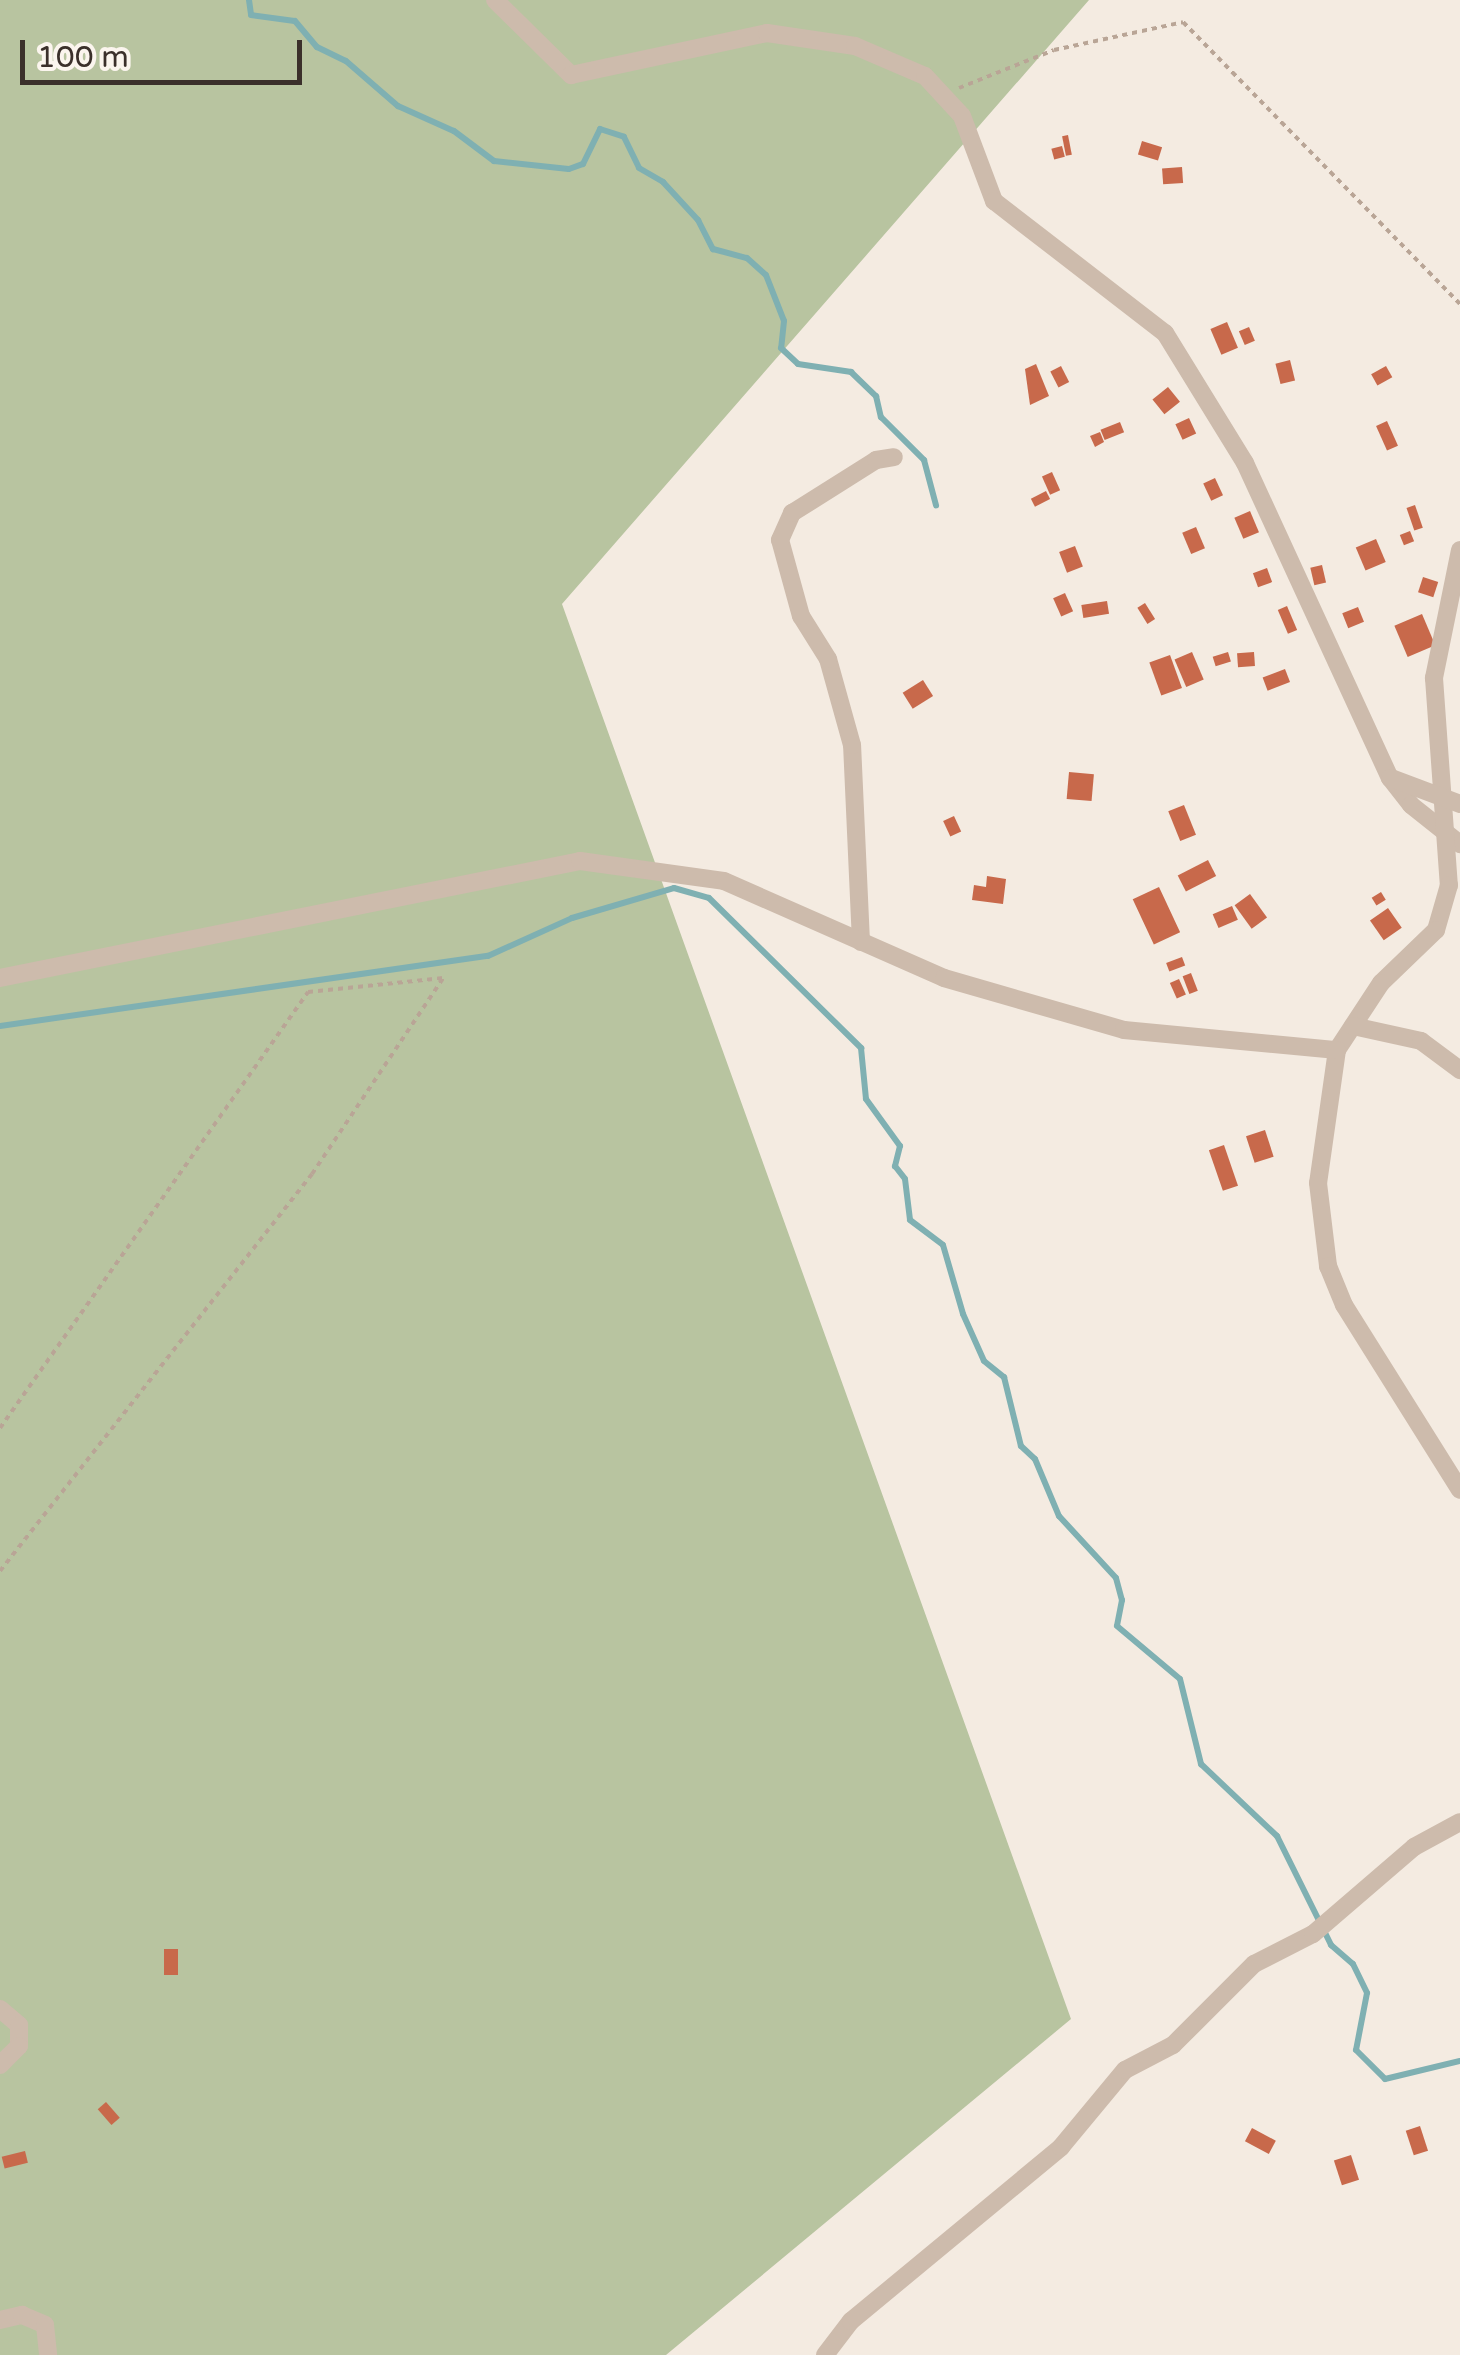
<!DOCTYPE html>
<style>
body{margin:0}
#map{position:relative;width:1460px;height:2355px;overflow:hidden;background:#f4ebe1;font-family:"Varela Round",sans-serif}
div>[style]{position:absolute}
.green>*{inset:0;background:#b8c4a0}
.stream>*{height:6px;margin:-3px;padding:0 3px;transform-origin:3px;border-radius:3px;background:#7fb0b2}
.building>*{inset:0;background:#c8694b;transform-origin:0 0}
.path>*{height:4px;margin-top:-2px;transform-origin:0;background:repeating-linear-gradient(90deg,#b9a596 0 5px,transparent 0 10px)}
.street>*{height:18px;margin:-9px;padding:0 9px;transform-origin:9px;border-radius:9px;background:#cdbbac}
span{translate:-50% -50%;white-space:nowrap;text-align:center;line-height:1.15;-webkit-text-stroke:8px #fbf5ee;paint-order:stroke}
.scale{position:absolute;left:20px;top:40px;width:282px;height:45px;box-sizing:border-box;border:5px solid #3b302b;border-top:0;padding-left:12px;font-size:30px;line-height:35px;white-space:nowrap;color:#3b302b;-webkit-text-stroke:8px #fbf5ee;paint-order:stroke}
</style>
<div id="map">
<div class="green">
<div style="clip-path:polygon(0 0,1089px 0,562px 604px,1071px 2019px,666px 2355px,0 2355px)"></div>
</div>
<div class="stream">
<div style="left:249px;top:0;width:15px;rotate:82deg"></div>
<div style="left:251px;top:15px;width:44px;rotate:7.8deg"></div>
<div style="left:295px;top:21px;width:34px;rotate:50deg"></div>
<div style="left:317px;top:47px;width:32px;rotate:26deg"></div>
<div style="left:346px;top:61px;width:69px;rotate:40.9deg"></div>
<div style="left:398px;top:106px;width:61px;rotate:24.1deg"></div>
<div style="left:454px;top:131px;width:50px;rotate:36.9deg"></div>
<div style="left:494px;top:161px;width:75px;rotate:6.1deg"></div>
<div style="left:569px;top:169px;width:15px;rotate:-20deg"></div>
<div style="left:583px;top:164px;width:39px;rotate:-64deg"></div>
<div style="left:600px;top:129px;width:25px;rotate:18deg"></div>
<div style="left:624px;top:137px;width:34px;rotate:64deg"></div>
<div style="left:639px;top:168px;width:28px;rotate:30deg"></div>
<div style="left:663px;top:182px;width:52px;rotate:47.4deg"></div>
<div style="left:698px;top:220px;width:33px;rotate:63deg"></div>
<div style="left:713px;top:249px;width:35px;rotate:15deg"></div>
<div style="left:747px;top:258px;width:25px;rotate:42deg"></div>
<div style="left:766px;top:275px;width:49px;rotate:68.6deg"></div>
<div style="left:784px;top:321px;width:27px;rotate:96deg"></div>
<div style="left:781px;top:348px;width:23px;rotate:43deg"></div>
<div style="left:798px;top:364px;width:54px;rotate:8.6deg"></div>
<div style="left:851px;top:372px;width:35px;rotate:44deg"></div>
<div style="left:876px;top:396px;width:22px;rotate:77deg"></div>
<div style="left:881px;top:417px;width:61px;rotate:45deg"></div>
<div style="left:924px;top:460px;width:47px;rotate:75.1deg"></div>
<div style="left:0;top:1026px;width:493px;rotate:-8.2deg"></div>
<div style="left:488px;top:956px;width:92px;rotate:-24.3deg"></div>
<div style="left:572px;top:918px;width:106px;rotate:-16.4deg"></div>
<div style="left:674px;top:888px;width:36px;rotate:16deg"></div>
<div style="left:709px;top:898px;width:214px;rotate:44.6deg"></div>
<div style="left:861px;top:1048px;width:51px;rotate:84.4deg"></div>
<div style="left:866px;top:1099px;width:58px;rotate:54.1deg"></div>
<div style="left:900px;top:1146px;width:21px;rotate:104deg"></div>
<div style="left:895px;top:1166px;width:16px;rotate:52deg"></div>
<div style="left:905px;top:1179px;width:41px;rotate:83deg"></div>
<div style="left:910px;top:1220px;width:41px;rotate:37.1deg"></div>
<div style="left:943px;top:1245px;width:72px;rotate:73.8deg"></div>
<div style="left:963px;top:1314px;width:51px;rotate:65.9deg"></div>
<div style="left:984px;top:1361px;width:26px;rotate:39deg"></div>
<div style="left:1004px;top:1377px;width:71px;rotate:76.2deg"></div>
<div style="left:1021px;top:1446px;width:19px;rotate:43deg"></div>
<div style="left:1035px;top:1459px;width:62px;rotate:67.2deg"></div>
<div style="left:1059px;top:1516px;width:84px;rotate:47.4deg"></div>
<div style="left:1116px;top:1578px;width:23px;rotate:75deg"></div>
<div style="left:1122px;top:1600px;width:26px;rotate:101deg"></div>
<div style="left:1117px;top:1626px;width:82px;rotate:40.1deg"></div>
<div style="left:1180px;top:1679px;width:88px;rotate:76.1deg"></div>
<div style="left:1201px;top:1764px;width:105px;rotate:43.5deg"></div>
<div style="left:1277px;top:1836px;width:122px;rotate:63.6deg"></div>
<div style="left:1331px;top:1945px;width:29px;rotate:41deg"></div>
<div style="left:1353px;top:1964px;width:32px;rotate:64deg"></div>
<div style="left:1367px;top:1993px;width:58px;rotate:100.9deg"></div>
<div style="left:1356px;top:2050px;width:41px;rotate:45deg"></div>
<div style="left:1385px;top:2079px;width:77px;rotate:-13.5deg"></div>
</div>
<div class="building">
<div style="left:1068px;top:135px;width:20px;height:6px;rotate:79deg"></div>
<div style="left:1142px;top:141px;width:21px;height:14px;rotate:17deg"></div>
<div style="left:1062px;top:146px;width:11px;height:11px;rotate:75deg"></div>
<div style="left:1182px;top:167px;width:16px;height:20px;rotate:86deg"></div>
<div style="left:1227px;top:322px;width:28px;height:18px;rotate:67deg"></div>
<div style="left:1249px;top:327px;width:15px;height:11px;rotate:67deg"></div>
<div style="left:1290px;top:360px;width:21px;height:15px;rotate:76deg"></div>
<div style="clip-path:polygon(1036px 364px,1049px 396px,1030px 405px,1025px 369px)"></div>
<div style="left:1061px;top:366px;width:18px;height:12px;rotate:63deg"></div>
<div style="left:1386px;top:366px;width:13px;height:17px;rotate:61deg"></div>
<div style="left:1168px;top:387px;width:19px;height:20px;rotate:51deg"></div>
<div style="left:1189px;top:418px;width:17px;height:15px;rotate:65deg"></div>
<div style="left:1387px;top:421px;width:27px;height:12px;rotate:66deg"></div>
<div style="left:1120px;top:422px;width:11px;height:21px;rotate:68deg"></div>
<div style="clip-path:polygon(1100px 432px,1104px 442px,1095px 447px,1090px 436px)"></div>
<div style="left:1052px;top:472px;width:20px;height:11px;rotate:66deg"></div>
<div style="left:1215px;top:478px;width:19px;height:13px;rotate:65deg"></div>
<div style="left:1046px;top:491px;width:9px;height:17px;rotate:63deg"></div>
<div style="left:1415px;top:505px;width:24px;height:9px;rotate:71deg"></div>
<div style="left:1250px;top:511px;width:23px;height:17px;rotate:67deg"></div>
<div style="left:1196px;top:527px;width:23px;height:15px;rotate:67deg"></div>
<div style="left:1410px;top:531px;width:11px;height:11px;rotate:68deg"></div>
<div style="left:1376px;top:539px;width:25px;height:22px;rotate:67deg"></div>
<div style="left:1075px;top:546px;width:22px;height:17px;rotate:69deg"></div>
<div style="left:1322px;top:565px;width:18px;height:12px;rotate:77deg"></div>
<div style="left:1267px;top:568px;width:15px;height:15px;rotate:70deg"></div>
<div style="left:1423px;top:577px;width:16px;height:16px;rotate:18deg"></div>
<div style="left:1065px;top:593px;width:20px;height:13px;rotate:66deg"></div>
<div style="left:1107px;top:601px;width:13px;height:26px;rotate:81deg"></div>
<div style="left:1145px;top:603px;width:19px;height:9px;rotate:58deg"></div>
<div style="left:1287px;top:606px;width:26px;height:10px;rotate:67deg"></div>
<div style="left:1358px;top:607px;width:16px;height:17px;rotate:68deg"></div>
<div style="left:1422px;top:614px;width:34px;height:30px;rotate:67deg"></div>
<div style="left:1192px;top:652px;width:30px;height:19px;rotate:67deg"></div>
<div style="left:1228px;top:652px;width:10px;height:16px;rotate:73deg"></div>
<div style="left:1254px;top:652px;width:14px;height:17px;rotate:86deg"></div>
<div style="left:1170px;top:655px;width:35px;height:22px;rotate:70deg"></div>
<div style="left:1285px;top:669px;width:14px;height:24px;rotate:69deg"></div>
<div style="left:923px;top:680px;width:19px;height:24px;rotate:58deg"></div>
<div style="left:1069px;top:772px;width:25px;height:27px;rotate:5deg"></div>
<div style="left:1184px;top:805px;width:32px;height:17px;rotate:68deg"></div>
<div style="left:954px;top:816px;width:17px;height:12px;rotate:65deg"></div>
<div style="left:1208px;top:860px;width:18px;height:34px;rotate:63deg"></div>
<div style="clip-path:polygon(987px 876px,1006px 879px,1003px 904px,972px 900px,974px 885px,986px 887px)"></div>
<div style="left:1159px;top:887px;width:50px;height:29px;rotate:65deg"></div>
<div style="left:1381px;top:892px;width:9px;height:11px;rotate:58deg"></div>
<div style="left:1250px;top:894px;width:29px;height:19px;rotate:54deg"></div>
<div style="left:1232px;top:906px;width:15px;height:21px;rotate:67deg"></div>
<div style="left:1388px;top:908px;width:24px;height:22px;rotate:55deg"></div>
<div style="left:1182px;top:957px;width:9px;height:17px;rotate:69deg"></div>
<div style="left:1191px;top:973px;width:19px;height:9px;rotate:69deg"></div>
<div style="left:1179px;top:979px;width:17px;height:10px;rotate:66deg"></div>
<div style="left:1265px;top:1130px;width:28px;height:20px;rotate:72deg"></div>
<div style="left:1224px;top:1145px;width:43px;height:16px;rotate:71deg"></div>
<div style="left:164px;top:1949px;width:14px;height:26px"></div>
<div style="left:106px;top:2102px;width:21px;height:11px;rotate:49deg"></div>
<div style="left:1420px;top:2126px;width:26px;height:15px;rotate:72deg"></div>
<div style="left:1252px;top:2128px;width:27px;height:15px;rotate:28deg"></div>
<div style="left:25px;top:2151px;width:12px;height:24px;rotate:76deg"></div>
<div style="left:1351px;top:2155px;width:26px;height:18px;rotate:72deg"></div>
</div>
<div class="path">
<div style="left:959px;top:88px;width:102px;rotate:-21.8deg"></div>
<div style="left:1054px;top:50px;width:132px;rotate:-12.2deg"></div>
<div style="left:1183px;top:22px;width:395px;rotate:45.5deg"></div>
<div style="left:0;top:1428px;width:534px;rotate:-54.76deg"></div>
<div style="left:308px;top:992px;width:136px;rotate:-5.9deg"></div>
<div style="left:0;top:1571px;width:505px;rotate:-51.84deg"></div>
<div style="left:312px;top:1174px;width:236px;rotate:-56.2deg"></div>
</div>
<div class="street">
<div style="left:495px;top:0;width:107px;rotate:44.6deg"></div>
<div style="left:571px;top:75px;width:200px;rotate:-12.1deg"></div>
<div style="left:767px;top:33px;width:89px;rotate:8.4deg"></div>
<div style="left:855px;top:46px;width:76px;rotate:23.2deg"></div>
<div style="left:925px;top:76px;width:54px;rotate:47.2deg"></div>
<div style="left:962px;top:116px;width:91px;rotate:69.4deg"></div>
<div style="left:994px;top:201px;width:216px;rotate:37.7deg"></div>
<div style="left:1165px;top:333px;width:153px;rotate:58.4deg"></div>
<div style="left:1245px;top:463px;width:347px;rotate:65.3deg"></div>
<div style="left:1390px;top:778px;width:34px;rotate:52deg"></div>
<div style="left:1411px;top:805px;width:63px;rotate:38.5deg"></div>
<div style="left:1460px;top:550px;width:131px;rotate:101.5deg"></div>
<div style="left:1434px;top:678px;width:208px;rotate:85.9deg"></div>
<div style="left:1449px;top:885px;width:47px;rotate:106.1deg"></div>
<div style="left:1436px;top:930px;width:76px;rotate:136.1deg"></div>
<div style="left:1381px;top:983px;width:80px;rotate:123.3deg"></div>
<div style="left:1337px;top:1050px;width:134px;rotate:98.1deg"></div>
<div style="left:1318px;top:1183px;width:84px;rotate:83.1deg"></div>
<div style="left:1328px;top:1266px;width:42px;rotate:67.7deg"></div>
<div style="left:1344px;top:1305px;width:218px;rotate:57.9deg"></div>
<div style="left:1391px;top:778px;width:74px;rotate:20.6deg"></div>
<div style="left:861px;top:942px;width:197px;rotate:-92.6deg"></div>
<div style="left:852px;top:745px;width:89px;rotate:-105.6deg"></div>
<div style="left:828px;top:659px;width:51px;rotate:-122.1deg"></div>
<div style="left:801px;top:616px;width:79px;rotate:-105.4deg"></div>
<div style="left:780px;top:540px;width:30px;rotate:-66deg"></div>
<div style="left:792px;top:513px;width:99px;rotate:-32.2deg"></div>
<div style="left:876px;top:460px;width:18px;rotate:-9deg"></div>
<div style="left:0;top:978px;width:592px;rotate:-11.4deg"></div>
<div style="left:580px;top:861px;width:145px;rotate:7.9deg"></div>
<div style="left:724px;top:881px;width:240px;rotate:23.8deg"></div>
<div style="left:944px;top:978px;width:187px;rotate:16.1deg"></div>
<div style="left:1124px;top:1030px;width:214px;rotate:5.4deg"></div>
<div style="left:1353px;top:1026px;width:70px;rotate:12.4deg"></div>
<div style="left:1421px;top:1041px;width:49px;rotate:36.6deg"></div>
<div style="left:0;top:2009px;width:25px;rotate:40deg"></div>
<div style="left:19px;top:2025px;width:21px;rotate:90deg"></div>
<div style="left:19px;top:2046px;width:27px;rotate:135deg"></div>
<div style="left:0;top:2320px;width:23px;rotate:-13deg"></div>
<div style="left:22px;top:2315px;width:25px;rotate:23deg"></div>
<div style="left:45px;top:2325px;width:30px;rotate:84deg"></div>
<div style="left:825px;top:2355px;width:43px;rotate:-52.6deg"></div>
<div style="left:851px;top:2321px;width:273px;rotate:-39.6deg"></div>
<div style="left:1061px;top:2147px;width:100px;rotate:-50.3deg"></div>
<div style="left:1125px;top:2070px;width:54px;rotate:-27.5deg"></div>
<div style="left:1173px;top:2045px;width:115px;rotate:-45deg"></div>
<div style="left:1254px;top:1964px;width:66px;rotate:-27deg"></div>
<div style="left:1313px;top:1934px;width:133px;rotate:-40.7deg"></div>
<div style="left:1414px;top:1847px;width:52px;rotate:-28.5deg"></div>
</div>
<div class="scale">100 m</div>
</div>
